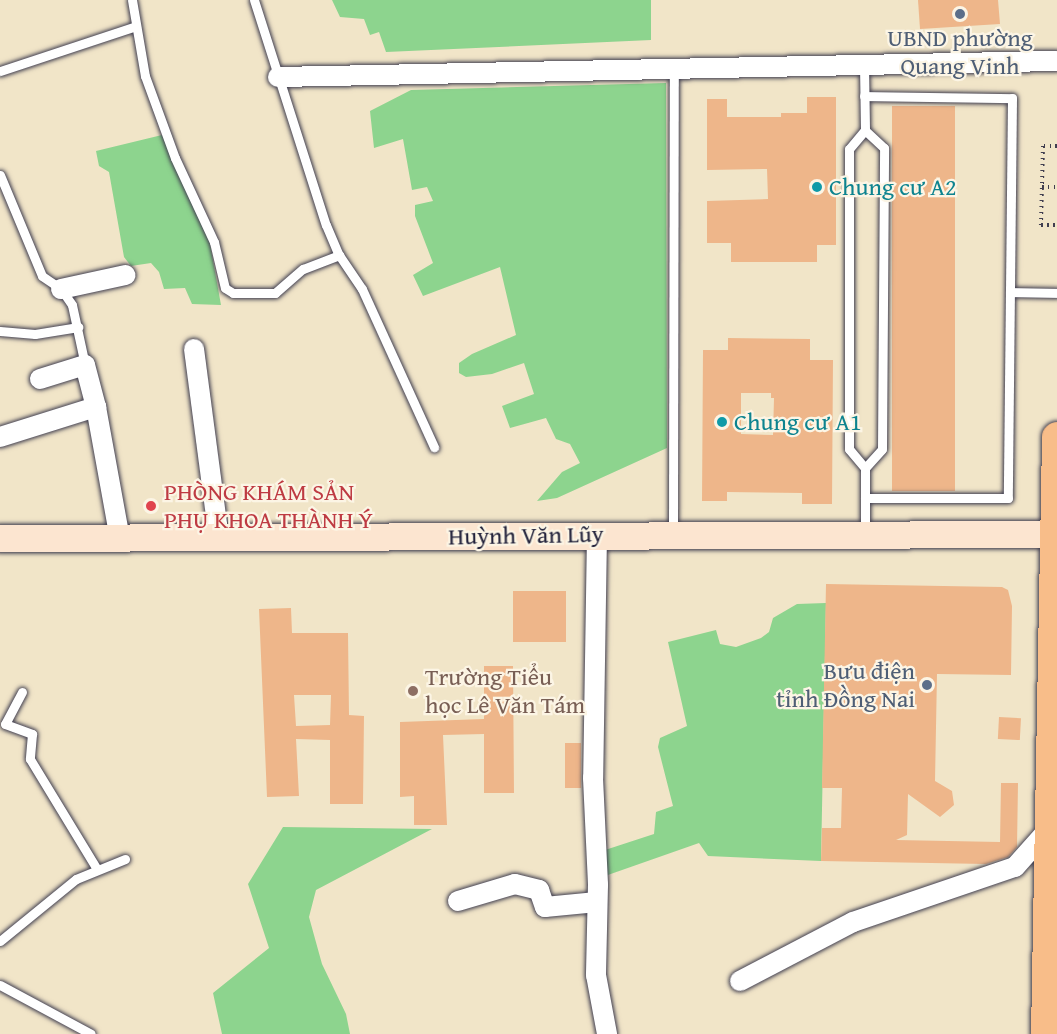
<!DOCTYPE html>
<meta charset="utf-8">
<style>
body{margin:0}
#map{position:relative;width:1057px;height:1034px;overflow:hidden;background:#f1e5c8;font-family:"Gentium Book Plus",serif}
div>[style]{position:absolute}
.green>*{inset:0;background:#8dd48e}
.building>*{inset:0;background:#eeb68a;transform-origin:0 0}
.path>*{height:4px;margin-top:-2px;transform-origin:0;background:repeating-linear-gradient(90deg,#413f50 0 1.5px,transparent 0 6px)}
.roads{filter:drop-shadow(0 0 2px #413f50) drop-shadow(0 0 2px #413f50)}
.lane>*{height:9px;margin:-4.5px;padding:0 4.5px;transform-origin:4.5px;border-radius:4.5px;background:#fff}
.street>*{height:20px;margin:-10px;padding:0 10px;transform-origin:10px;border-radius:10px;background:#fff}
.secondary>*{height:27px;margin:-13.5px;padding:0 13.5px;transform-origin:13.5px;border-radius:13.5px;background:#fce5d0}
.primary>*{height:30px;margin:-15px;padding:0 15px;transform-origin:15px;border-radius:15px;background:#f8bd89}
.dots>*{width:16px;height:16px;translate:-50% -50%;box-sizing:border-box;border:3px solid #fcf5e5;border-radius:50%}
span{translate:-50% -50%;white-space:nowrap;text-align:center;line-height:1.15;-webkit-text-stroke:4.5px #fcf5e5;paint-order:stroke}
.service-label{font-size:24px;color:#4e5e75}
.right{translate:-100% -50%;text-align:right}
.culture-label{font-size:24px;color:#0d838f}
.left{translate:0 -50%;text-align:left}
.health-label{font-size:24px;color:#be3a42}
.street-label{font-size:24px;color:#22223b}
.education-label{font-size:24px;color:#785e54}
</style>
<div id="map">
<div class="green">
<div style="clip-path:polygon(332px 0,651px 0,651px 40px,386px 52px,379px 32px,370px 35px,364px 19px,340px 17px)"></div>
<div style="clip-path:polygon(666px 83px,667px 448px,557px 498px,537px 501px,562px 472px,580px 463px,570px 444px,556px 439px,546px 418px,510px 428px,502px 406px,534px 394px,524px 363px,492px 374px,466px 377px,459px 373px,459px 363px,472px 354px,516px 335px,500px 267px,423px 296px,413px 275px,433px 263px,415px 216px,415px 205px,433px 201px,427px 187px,412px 190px,403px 139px,374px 148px,370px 111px,411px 90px)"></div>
<div style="clip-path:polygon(162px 135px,210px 244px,221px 305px,192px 304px,185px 288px,164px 289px,159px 272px,151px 263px,131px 266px,124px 257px,109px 172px,99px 166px,96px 151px)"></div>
<div style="clip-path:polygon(826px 603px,821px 861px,708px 856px,699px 843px,605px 876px,602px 851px,654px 834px,656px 812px,673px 806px,658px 747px,660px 738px,687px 726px,668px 642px,716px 630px,720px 644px,736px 647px,761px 638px,769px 632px,773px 618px,797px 604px)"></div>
<div style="clip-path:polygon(283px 827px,432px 829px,316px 890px,309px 917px,322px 964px,346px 1014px,350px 1034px,222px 1034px,213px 993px,269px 948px,248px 884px)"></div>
</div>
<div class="building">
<div style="clip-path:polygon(918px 0,998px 0,1000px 24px,920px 29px)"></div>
<div style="clip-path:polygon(807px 97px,836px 97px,836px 245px,817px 245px,817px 262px,731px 262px,731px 243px,707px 243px,707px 201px,768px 199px,767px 169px,707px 170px,707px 99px,727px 99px,727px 117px,781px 117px,781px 113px,807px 113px)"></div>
<div style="left:892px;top:106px;width:63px;height:385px"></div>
<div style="clip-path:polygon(evenodd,728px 338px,810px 339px,810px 360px,833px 360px,832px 504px,802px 504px,802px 493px,727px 492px,727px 501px,702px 501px,703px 350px,728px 350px,728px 338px,741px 393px,771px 393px,771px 398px,774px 398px,773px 435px,741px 434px,741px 393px)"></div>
<div style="clip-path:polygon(826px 584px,1002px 587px,1008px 590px,1012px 606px,1011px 675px,937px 674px,935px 781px,952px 791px,954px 805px,940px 817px,908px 794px,907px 835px,896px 840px,1000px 842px,1001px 783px,1018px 783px,1017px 847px,1008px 857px,986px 864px,821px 861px,822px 828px,841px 828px,842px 788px,822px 788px)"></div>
<div style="left:513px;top:591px;width:53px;height:51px"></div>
<div style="clip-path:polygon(evenodd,291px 608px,292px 633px,348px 633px,349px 715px,364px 716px,363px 804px,330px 804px,330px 740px,296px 739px,299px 796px,267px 797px,259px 609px,291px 608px,294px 695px,331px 695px,330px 725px,296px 726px,294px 695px)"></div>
<div style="clip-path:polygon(484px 666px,513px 666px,514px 793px,484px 793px,484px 734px,443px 735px,447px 825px,414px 825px,414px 796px,400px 797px,400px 722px,484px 719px)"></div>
<div style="left:999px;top:717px;width:22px;height:22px;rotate:3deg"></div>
<div style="left:565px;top:743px;width:16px;height:45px"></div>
</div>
<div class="path">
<div style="left:1057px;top:146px;width:14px;rotate:180deg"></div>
<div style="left:1043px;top:146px;width:79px;rotate:91.5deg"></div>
<div style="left:1041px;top:225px;width:16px"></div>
<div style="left:1042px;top:187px;width:15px"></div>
</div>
<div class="roads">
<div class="lane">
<div style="left:132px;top:0;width:77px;rotate:80.3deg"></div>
<div style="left:145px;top:76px;width:87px;rotate:69.9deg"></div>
<div style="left:175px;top:158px;width:93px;rotate:65.1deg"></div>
<div style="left:214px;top:242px;width:47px;rotate:76.6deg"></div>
<div style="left:225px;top:288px;width:9px;rotate:32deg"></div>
<div style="left:233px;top:293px;width:42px"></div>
<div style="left:275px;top:293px;width:37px;rotate:-41deg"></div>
<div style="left:303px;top:269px;width:39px;rotate:-21deg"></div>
<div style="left:254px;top:0;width:236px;rotate:72.3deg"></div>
<div style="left:326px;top:225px;width:33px;rotate:67deg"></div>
<div style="left:339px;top:255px;width:41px;rotate:55.9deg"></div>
<div style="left:362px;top:289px;width:174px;rotate:65.5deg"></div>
<div style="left:864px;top:65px;width:65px;rotate:89.1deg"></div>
<div style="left:865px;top:130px;width:25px;rotate:130deg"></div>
<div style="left:849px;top:149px;width:300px;rotate:90deg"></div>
<div style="left:849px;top:449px;width:25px;rotate:50deg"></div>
<div style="left:0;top:71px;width:143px;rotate:-18.3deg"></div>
<div style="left:864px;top:96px;width:148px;rotate:0.8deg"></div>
<div style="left:1012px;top:98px;width:400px;rotate:90.6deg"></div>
<div style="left:1008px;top:498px;width:143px;rotate:180deg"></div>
<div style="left:0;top:175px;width:109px;rotate:67.4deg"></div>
<div style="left:42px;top:276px;width:23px;rotate:34deg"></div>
<div style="left:61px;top:289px;width:19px;rotate:55deg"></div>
<div style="left:72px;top:305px;width:61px;rotate:77.8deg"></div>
<div style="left:1011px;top:292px;width:46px;rotate:1.2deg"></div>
<div style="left:0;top:331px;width:35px;rotate:5deg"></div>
<div style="left:35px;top:334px;width:44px;rotate:-9.2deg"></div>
<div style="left:865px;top:533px;width:65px;rotate:-90deg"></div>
<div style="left:865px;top:468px;width:25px;rotate:-48deg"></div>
<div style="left:882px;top:449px;width:301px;rotate:-89.6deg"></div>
<div style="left:884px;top:148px;width:26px;rotate:-137deg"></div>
<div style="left:673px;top:534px;width:466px;rotate:-89.9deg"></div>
<div style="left:22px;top:692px;width:36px;rotate:118deg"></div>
<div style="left:5px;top:724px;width:29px;rotate:20deg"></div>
<div style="left:32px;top:734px;width:25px;rotate:95deg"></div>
<div style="left:30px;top:759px;width:129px;rotate:58.7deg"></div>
<div style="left:0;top:941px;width:98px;rotate:-39.2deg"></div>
<div style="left:76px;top:879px;width:53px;rotate:-22.2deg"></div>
<div style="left:0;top:985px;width:103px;rotate:28.3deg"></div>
</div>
<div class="street">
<div style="left:278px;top:77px;width:779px;rotate:-1.18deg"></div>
<div style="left:61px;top:289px;width:66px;rotate:-12.2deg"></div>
<div style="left:194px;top:349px;width:191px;rotate:82.5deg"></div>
<div style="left:40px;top:379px;width:47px;rotate:-17.3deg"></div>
<div style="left:85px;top:365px;width:43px;rotate:75.3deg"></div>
<div style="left:0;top:437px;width:101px;rotate:-17.4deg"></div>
<div style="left:96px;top:407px;width:134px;rotate:79.7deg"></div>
<div style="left:597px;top:534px;width:244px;rotate:90.9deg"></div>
<div style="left:593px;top:778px;width:107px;rotate:87.3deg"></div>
<div style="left:598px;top:885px;width:90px;rotate:91.3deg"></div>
<div style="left:596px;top:975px;width:60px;rotate:79.4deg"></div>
<div style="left:458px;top:901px;width:59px;rotate:-16.6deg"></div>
<div style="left:515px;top:884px;width:25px;rotate:14deg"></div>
<div style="left:539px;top:890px;width:18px;rotate:71deg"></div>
<div style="left:545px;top:907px;width:52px;rotate:-5.5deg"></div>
<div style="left:740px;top:981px;width:127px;rotate:-27.6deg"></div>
<div style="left:853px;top:922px;width:171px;rotate:-18.8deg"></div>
<div style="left:1015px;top:867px;width:48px;rotate:-48.4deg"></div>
</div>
<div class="secondary">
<div style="left:0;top:538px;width:1052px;rotate:-0.22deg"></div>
</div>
<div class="primary">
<div style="left:1046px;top:1034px;width:597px;rotate:-88.94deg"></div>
</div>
</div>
<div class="dots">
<div style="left:960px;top:14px;background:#5c6f8a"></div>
<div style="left:817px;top:187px;background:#0f9aa8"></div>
<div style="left:722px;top:422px;background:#0f9aa8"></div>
<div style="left:151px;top:506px;background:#e0444e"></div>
<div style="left:927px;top:685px;background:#5c6f8a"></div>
<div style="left:413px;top:691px;background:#8d6e63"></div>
</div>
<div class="service-label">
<span style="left:960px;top:52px">UBND phường<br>Quang Vinh</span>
<span class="right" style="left:915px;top:685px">Bưu điện<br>tỉnh Đồng Nai</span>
</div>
<div class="culture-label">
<span class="left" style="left:829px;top:187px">Chung cư A2</span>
<span class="left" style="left:734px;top:422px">Chung cư A1</span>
</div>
<div class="health-label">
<span class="left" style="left:164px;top:506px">PHÒNG KHÁM SẢN<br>PHỤ KHOA THÀNH Ý</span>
</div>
<div class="street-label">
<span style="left:526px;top:535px;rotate:-1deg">Huỳnh Văn Lũy</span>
</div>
<div class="education-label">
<span class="left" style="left:425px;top:691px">Trường Tiểu<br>học Lê Văn Tám</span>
</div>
</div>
